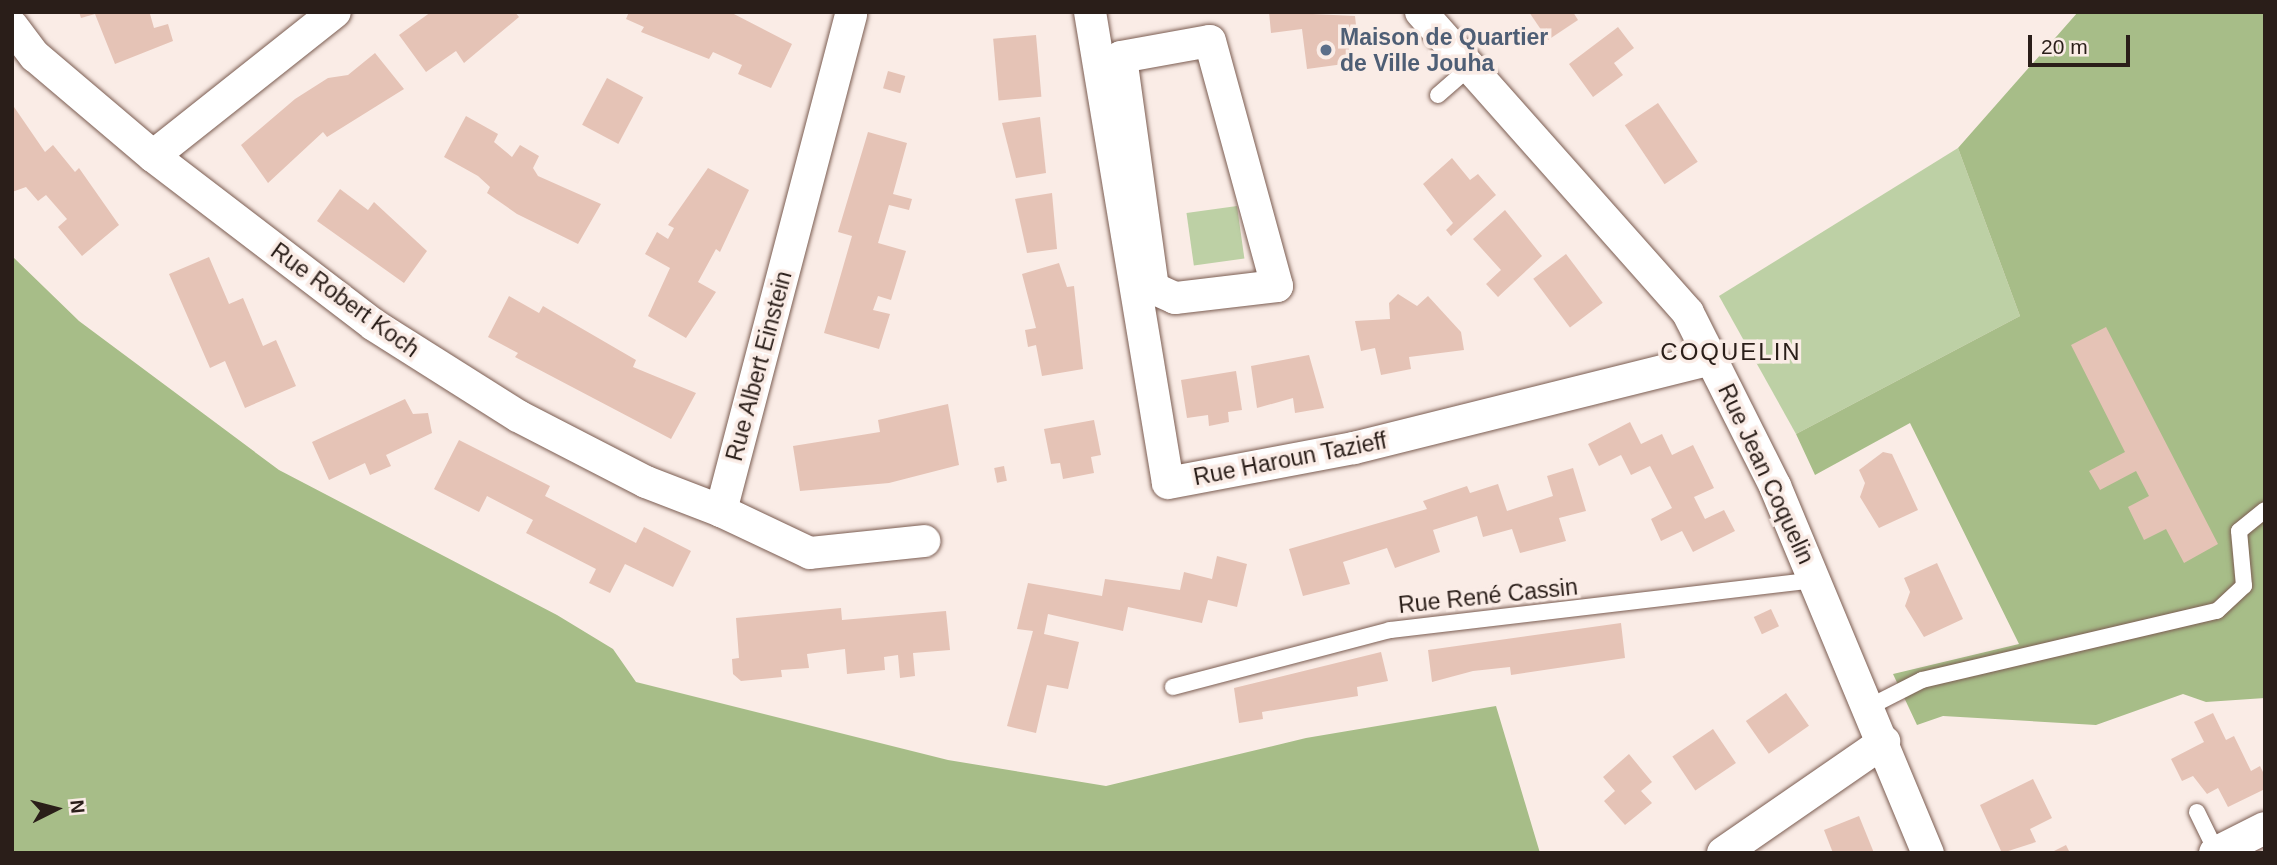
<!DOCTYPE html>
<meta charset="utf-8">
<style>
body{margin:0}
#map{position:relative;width:2277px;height:865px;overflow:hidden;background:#faece6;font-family:Arial,sans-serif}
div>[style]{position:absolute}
.green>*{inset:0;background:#bdd0a5;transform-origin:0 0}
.forest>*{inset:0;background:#a7bd88}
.building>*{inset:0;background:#e5c3b6;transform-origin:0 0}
.roads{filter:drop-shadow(0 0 2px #7b5d52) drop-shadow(0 0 2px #7b5d52)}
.lane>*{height:16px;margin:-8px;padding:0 8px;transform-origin:8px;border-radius:8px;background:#fff}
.street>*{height:32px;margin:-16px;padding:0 16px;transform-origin:16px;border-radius:16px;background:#fff}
.dots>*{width:19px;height:19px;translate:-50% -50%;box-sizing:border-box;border:4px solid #faece6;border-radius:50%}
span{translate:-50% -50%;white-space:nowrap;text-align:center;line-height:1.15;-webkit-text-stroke:7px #faece6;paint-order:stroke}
.service-label{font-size:23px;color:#4e5e75;font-weight:700}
.left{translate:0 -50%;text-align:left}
.street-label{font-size:23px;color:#2a1e19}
.neighbourhood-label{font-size:24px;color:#2a1e19;letter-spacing:2px}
.frame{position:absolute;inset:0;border:14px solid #2a1e19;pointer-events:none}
.north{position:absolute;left:21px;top:774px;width:70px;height:70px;-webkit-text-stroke:5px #faece6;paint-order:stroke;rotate:84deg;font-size:19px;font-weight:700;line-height:28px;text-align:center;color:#2a1e19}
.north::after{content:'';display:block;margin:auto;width:24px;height:32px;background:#2a1e19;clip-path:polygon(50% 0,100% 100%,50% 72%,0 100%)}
.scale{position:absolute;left:2028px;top:35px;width:102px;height:32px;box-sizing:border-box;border:4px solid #2a1e19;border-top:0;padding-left:9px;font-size:21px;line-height:24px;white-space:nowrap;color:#2a1e19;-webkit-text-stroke:5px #faece6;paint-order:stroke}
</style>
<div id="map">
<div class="green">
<div style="clip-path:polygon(1958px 148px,2020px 316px,1796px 434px,1719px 296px)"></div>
<div style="left:1237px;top:206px;width:53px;height:51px;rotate:82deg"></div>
</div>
<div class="forest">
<div style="clip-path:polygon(2078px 12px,2265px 12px,2265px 698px,2206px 702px,2183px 694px,2096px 725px,1943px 716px,1917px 725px,1893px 674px,2019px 644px,1910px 423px,1815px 475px,1796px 434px,2020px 316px,1958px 148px)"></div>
<div style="clip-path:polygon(12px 256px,79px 321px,279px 470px,557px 615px,613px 649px,636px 682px,948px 760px,1106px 786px,1306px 738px,1496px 706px,1540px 853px,12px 853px)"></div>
</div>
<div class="building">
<div style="clip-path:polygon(79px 12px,150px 14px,154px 28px,168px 24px,173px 41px,115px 64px,95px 14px,81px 18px)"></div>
<div style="clip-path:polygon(431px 12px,515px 12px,519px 17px,464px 63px,456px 51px,426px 72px,399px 35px)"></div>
<div style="clip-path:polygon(629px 12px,730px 12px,792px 44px,771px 88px,738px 74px,742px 65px,713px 52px,709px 59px,641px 32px,644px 27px,626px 19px)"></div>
<div style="clip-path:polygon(1269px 12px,1355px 16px,1357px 34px,1347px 36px,1351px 63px,1307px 69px,1302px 29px,1271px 33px)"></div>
<div style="clip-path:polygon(1529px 12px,1573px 12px,1578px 20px,1548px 40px)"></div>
<div style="clip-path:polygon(1618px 27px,1634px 48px,1614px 63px,1623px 75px,1593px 97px,1569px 64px)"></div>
<div style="left:1036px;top:35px;width:62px;height:43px;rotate:85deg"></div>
<div style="clip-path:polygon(375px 53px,404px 89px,327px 137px,323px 132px,268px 183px,241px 145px,295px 99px,328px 78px,348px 75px)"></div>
<div style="left:888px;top:71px;width:18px;height:18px;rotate:16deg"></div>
<div style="left:607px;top:78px;width:41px;height:53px;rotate:28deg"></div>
<div style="left:1658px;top:103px;width:71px;height:40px;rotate:56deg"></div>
<div style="clip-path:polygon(12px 104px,45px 152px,53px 145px,75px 172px,79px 168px,119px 225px,82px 256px,58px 227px,67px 219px,46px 195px,38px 201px,26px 187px,12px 192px)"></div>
<div style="clip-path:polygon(466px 116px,498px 134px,494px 142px,512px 157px,520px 145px,539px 156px,533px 168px,538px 176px,601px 204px,578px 244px,517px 214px,487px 193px,490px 187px,478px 176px,444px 157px)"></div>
<div style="clip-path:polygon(1040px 117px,1046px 173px,1016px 178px,1002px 123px)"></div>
<div style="clip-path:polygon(868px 132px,907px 143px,893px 194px,912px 199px,909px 210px,889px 205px,878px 243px,906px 251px,891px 300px,878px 296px,873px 310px,890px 314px,879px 349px,824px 333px,852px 236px,838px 232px)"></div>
<div style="clip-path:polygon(1452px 158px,1470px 180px,1478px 174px,1496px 195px,1451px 236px,1446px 230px,1453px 223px,1423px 184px)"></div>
<div style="clip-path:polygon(708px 168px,749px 190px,720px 252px,716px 249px,698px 282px,716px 292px,686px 338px,648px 316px,670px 268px,645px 254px,657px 232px,668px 239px,674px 228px,668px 225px)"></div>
<div style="clip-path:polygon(340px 189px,368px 210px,374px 202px,427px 251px,404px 283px,317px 221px)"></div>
<div style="clip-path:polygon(1052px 193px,1057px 249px,1027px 253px,1015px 199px)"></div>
<div style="clip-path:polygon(1505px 210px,1542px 256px,1498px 297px,1486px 284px,1501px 270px,1473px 239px)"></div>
<div style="left:1566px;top:254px;width:61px;height:41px;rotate:53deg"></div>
<div style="clip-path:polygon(209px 257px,229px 304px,243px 298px,263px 346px,276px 340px,296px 386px,245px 408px,225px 361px,210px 368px,169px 274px)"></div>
<div style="clip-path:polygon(1059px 263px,1067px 287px,1074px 286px,1083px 369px,1042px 376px,1036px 345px,1028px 347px,1025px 330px,1036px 328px,1022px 274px)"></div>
<div style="clip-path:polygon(1398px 294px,1417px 306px,1428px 296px,1461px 332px,1464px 350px,1409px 357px,1411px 369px,1381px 375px,1375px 348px,1361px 351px,1355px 321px,1390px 319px,1389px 303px)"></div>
<div style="clip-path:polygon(509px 296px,539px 313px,543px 306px,636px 360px,633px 367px,696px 393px,671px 439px,515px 357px,518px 353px,488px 337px)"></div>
<div style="clip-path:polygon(2106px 327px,2218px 544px,2184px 563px,2166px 529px,2144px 540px,2128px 507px,2149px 496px,2136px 471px,2100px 490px,2089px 471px,2125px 452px,2071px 345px)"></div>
<div style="clip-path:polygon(1309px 355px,1324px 408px,1295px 413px,1293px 398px,1257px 408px,1251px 366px)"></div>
<div style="clip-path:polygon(1236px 371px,1242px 410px,1228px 412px,1229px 422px,1209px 426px,1208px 415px,1187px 418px,1181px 380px)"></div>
<div style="clip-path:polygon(405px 399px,413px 414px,428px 413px,432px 433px,386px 455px,391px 466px,370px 475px,365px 463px,329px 480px,312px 442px)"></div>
<div style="clip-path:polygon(948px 404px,959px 465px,889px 483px,800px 491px,793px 446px,880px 432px,878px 420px)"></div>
<div style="clip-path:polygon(1094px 420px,1101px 455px,1091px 457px,1094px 473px,1063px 479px,1060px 463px,1051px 464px,1044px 429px)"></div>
<div style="clip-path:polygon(1630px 422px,1641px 444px,1662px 434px,1672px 455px,1693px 445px,1714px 488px,1694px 497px,1705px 519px,1724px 510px,1735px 531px,1693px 552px,1682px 531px,1661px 541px,1651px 519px,1672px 508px,1650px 466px,1631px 475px,1621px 455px,1599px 466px,1588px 444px)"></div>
<div style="clip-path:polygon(459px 440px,550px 486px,545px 496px,636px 543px,644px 527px,691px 551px,673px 587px,625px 564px,610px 593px,589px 583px,596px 569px,526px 533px,533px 520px,487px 496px,479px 512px,434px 489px)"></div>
<div style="clip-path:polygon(1883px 452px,1892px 454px,1918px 510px,1879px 528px,1860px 497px,1865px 483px,1859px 470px)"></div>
<div style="left:1004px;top:466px;width:15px;height:10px;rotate:79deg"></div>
<div style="clip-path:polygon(1573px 468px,1586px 511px,1559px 518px,1566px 541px,1520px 553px,1512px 529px,1483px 537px,1477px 516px,1433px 530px,1440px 552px,1395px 568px,1387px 548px,1343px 562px,1350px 584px,1303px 596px,1289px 549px,1427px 509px,1423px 501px,1467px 486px,1470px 493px,1498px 484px,1507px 511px,1553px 496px,1547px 476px)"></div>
<div style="clip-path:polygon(1217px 556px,1247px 564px,1237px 607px,1208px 600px,1202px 623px,1128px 607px,1123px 631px,1048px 614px,1044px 634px,1079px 642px,1068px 689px,1047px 685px,1036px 733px,1007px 726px,1033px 631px,1017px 629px,1028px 583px,1102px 596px,1105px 579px,1180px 590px,1184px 572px,1212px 579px)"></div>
<div style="clip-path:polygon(1937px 563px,1963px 619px,1924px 637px,1905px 606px,1910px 592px,1904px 578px)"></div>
<div style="clip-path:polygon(841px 608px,842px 620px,946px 611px,950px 650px,913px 653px,915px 676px,900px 678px,898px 655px,884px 657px,885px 670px,847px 674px,845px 649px,807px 654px,809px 668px,781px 670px,782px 677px,741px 681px,733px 674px,732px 659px,739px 658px,736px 618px)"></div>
<div style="left:1771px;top:609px;width:19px;height:19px;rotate:65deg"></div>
<div style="clip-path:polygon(1621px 623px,1625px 658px,1511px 675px,1510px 667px,1473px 671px,1432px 682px,1428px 650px)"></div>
<div style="clip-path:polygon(1381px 652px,1388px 681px,1357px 687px,1358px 696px,1262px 712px,1263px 719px,1239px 723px,1234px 688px)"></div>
<div style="left:1786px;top:693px;width:40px;height:49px;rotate:55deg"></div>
<div style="clip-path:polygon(2213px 713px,2226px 740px,2234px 736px,2251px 771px,2260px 766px,2265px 776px,2265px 789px,2228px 807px,2218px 788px,2207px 794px,2193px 776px,2182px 781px,2171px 759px,2204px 742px,2194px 722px)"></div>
<div style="left:1713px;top:729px;width:41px;height:49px;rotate:56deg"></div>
<div style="clip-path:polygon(1629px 754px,1652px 782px,1641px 791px,1652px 803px,1625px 825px,1604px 801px,1615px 791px,1603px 777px)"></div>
<div style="clip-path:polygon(2033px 779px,2052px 818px,2030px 829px,2036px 842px,2002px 853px,1980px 805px)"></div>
<div style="clip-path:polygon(1859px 816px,1874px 853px,1833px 853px,1824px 830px)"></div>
<div style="clip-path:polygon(2066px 845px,2070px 853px,2050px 853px)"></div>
</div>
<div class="roads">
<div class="lane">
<div style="left:1438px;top:95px;width:43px;rotate:-41.2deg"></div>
<div style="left:1173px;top:687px;width:224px;rotate:-14.7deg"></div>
<div style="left:1390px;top:630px;width:428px;rotate:-6.7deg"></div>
<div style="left:1869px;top:707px;width:59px;rotate:-27deg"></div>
<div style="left:1922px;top:680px;width:303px;rotate:-13.2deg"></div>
<div style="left:2217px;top:611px;width:37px;rotate:-43deg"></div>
<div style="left:2244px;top:586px;width:55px;rotate:-95.2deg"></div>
<div style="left:2239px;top:531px;width:33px;rotate:-39deg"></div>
<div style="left:2197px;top:812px;width:46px;rotate:64deg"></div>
</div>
<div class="street">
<div style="left:1090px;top:12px;width:477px;rotate:80.6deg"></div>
<div style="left:1168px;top:483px;width:189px;rotate:-10.7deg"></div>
<div style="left:1354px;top:448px;width:369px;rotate:-14deg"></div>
<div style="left:1421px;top:12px;width:402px;rotate:48.4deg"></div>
<div style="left:1688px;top:313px;width:194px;rotate:63.3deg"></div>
<div style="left:1775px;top:486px;width:398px;rotate:67.4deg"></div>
<div style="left:851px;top:15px;width:513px;rotate:104.69deg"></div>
<div style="left:721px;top:511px;width:98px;rotate:25.3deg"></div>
<div style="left:810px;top:553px;width:115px;rotate:-6deg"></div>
<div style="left:12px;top:26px;width:38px;rotate:53deg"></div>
<div style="left:35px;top:56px;width:155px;rotate:40.3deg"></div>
<div style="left:153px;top:156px;width:278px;rotate:37.4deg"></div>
<div style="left:374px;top:325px;width:170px;rotate:32.3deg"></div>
<div style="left:518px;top:416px;width:144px;rotate:27.3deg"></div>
<div style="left:646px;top:482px;width:80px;rotate:21.1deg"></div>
<div style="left:1210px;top:41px;width:254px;rotate:74.7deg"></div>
<div style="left:1277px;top:286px;width:103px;rotate:173.3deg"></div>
<div style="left:1175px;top:298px;width:24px;rotate:-156deg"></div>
<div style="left:1153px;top:288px;width:233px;rotate:-97.9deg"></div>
<div style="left:1121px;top:57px;width:90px;rotate:-10.2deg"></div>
<div style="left:153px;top:156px;width:232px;rotate:-38.4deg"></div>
<div style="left:1723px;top:853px;width:196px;rotate:-34.6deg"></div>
<div style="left:2215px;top:853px;width:56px;rotate:-26.6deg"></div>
</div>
</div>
<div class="dots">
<div style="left:1326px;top:50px;background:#5c6f8a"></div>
</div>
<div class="service-label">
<span class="left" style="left:1340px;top:50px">Maison de Quartier<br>de Ville Jouha</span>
</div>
<div class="street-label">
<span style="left:345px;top:300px;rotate:36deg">Rue Robert Koch</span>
<span style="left:759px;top:366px;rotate:-75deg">Rue Albert Einstein</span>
<span style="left:1290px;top:459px;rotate:-11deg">Rue Haroun Tazieff</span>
<span style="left:1766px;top:474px;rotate:65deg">Rue Jean Coquelin</span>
<span style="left:1488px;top:596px;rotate:-6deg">Rue René Cassin</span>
</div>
<div class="neighbourhood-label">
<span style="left:1731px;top:352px">COQUELIN</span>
</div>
<div class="frame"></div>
<div class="north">N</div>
<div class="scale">20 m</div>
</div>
